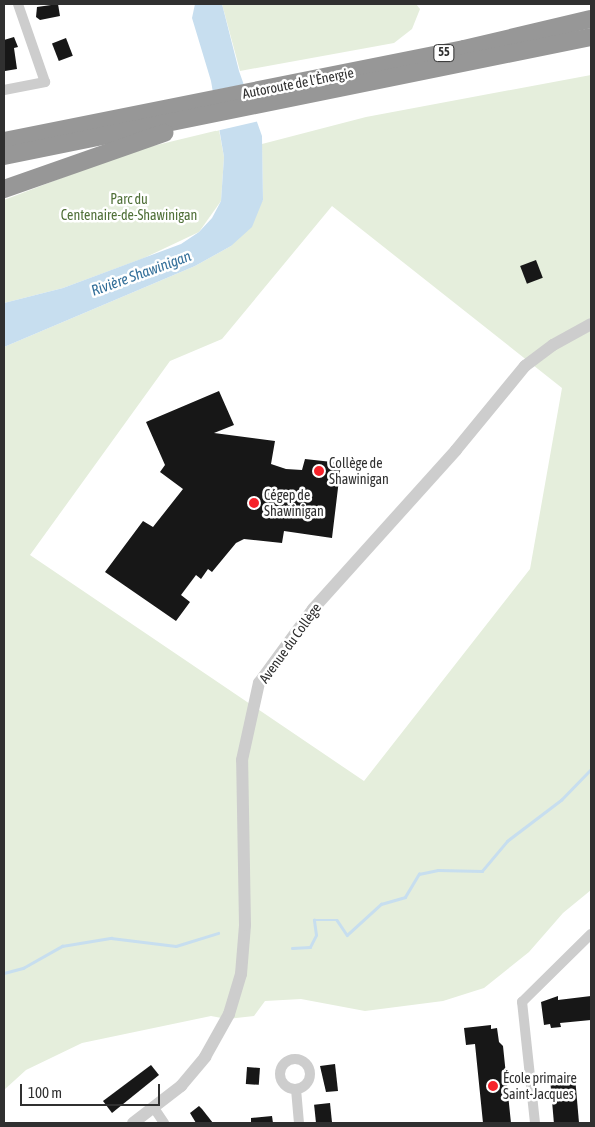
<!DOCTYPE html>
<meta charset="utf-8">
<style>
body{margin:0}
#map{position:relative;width:595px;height:1127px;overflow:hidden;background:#fff;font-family:"Asap Condensed",sans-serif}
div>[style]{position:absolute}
.green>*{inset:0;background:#e5eedc}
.water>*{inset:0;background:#c7deef}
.pier>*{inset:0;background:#fff}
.stream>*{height:2.5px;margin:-1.25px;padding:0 1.25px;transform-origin:1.25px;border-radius:1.25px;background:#c7deef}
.building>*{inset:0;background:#171717;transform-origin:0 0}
.minor>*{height:10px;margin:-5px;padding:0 5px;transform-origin:5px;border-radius:5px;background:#cdcdcd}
.minor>.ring{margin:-5px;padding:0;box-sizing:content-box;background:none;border:10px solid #cdcdcd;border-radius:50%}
.tertiary>*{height:12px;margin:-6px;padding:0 6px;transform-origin:6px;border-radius:6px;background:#cdcdcd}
.motorway>*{height:18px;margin:-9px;padding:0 9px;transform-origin:9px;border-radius:9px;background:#979797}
.dots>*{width:14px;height:14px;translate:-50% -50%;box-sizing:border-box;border:2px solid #fff;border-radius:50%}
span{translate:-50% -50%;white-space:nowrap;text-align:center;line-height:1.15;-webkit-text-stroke:5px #fff;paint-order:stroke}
.shield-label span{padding:1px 4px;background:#fff;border:1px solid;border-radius:4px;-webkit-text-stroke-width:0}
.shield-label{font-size:12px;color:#303030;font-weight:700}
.street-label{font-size:14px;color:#303030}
.park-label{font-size:14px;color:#507038}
.poi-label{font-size:14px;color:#303030}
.left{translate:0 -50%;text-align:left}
.water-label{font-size:15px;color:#35709a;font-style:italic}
.frame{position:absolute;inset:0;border:5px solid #303030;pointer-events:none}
.scale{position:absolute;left:20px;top:1084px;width:140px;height:22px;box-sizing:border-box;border:2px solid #303030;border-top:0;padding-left:6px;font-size:15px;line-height:18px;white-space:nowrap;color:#303030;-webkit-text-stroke:4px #fff;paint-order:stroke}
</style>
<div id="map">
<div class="green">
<div style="clip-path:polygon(222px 4px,416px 4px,420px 9px,412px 29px,394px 43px,240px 71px)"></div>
<div style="clip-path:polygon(evenodd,591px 75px,591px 890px,563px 913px,529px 952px,484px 988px,443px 1001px,365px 1011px,301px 999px,265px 1001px,254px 1016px,227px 1019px,211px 1016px,82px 1043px,26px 1070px,4px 1090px,4px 347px,195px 266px,231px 246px,263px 200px,262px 144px,366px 117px,591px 75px,332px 206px,562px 388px,530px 569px,364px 781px,30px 555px,170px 361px,222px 339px,332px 206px)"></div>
<div style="clip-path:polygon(219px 130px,224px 157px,221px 201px,199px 232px,144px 258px,63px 288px,4px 303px,4px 200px,132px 151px)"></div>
</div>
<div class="water">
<div style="clip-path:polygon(195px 4px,222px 4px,239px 71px,262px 136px,263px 200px,252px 227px,231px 246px,195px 266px,4px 347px,4px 303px,63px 288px,181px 244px,199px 232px,212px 218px,221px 201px,224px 157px,211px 81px,192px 18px)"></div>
</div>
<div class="pier">
<div style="clip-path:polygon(247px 84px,259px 121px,216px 131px,210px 91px)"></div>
</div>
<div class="stream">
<div style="left:292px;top:948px;width:18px;rotate:-3deg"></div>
<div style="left:310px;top:947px;width:13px;rotate:-63deg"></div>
<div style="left:316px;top:935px;width:15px;rotate:-98deg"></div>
<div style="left:314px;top:920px;width:23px"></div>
<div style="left:337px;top:920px;width:18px;rotate:56deg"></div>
<div style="left:347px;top:935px;width:46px;rotate:-42.4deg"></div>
<div style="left:381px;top:904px;width:25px;rotate:-16deg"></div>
<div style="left:405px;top:897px;width:27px;rotate:-59deg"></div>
<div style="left:419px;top:874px;width:19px;rotate:-12deg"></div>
<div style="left:438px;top:870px;width:44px;rotate:1.3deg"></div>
<div style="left:482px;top:871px;width:39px;rotate:-50deg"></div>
<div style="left:507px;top:841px;width:68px;rotate:-37.2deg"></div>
<div style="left:561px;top:800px;width:43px;rotate:-45.9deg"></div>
<div style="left:4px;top:973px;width:20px;rotate:-15deg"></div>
<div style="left:23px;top:968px;width:45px;rotate:-29.4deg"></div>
<div style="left:62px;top:946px;width:50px;rotate:-9.3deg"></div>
<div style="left:111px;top:938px;width:65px;rotate:7deg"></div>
<div style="left:176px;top:946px;width:44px;rotate:-17.2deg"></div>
</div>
<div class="building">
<div style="clip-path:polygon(58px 4px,60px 16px,40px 20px,36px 17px,37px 7px)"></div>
<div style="clip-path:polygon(14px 37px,18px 47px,14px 48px,17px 69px,5px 71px,4px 40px)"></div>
<div style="left:66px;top:38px;width:19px;height:15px;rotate:69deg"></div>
<div style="left:536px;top:260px;width:19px;height:17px;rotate:69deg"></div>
<div style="clip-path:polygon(219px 391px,234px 425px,214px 433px,275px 441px,271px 464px,286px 469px,302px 470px,305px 459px,341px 463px,332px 538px,284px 531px,282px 543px,244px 539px,236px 543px,212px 572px,208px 569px,201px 579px,196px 575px,181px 595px,190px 602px,176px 621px,105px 572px,143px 521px,153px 527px,183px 489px,160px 472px,165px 465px,146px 422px)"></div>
<div style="clip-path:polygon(558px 996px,558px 1000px,591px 996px,591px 1020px,560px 1023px,561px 1027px,551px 1028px,550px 1024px,544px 1025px,541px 1002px)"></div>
<div style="clip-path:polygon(491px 1025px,491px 1029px,497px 1028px,499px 1042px,503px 1046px,511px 1123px,483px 1123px,475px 1044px,466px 1045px,464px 1028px)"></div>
<div style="clip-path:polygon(335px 1064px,338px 1091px,326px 1092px,320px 1066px)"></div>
<div style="clip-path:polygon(151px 1065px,159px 1075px,112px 1113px,103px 1101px)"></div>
<div style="left:247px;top:1067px;width:13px;height:17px;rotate:4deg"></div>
<div style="left:575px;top:1077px;width:46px;height:25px;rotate:85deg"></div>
<div style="left:330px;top:1103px;width:20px;height:16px;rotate:84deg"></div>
<div style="clip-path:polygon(199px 1106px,202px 1109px,213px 1123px,196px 1123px,190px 1113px)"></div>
<div style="clip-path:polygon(272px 1116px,273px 1123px,251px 1123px,251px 1118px)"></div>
</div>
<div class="minor">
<div style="left:4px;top:90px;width:42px;rotate:-11deg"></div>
<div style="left:45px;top:82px;width:83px;rotate:-109.1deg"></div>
<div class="ring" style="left:280px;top:1059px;width:20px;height:20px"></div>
<div style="left:296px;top:1089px;width:34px;rotate:85deg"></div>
<div style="left:154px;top:1108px;width:18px;rotate:56deg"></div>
<div style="left:535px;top:1123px;width:122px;rotate:-96.1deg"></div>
<div style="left:522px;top:1002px;width:97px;rotate:-44.6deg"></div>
</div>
<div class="tertiary">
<div style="left:133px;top:1123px;width:61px;rotate:-37.6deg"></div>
<div style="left:181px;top:1086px;width:38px;rotate:-50deg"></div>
<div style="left:205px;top:1057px;width:49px;rotate:-60.8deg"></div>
<div style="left:229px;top:1014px;width:42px;rotate:-73.3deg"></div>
<div style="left:241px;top:974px;width:49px;rotate:-85.3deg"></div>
<div style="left:245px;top:925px;width:165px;rotate:-91deg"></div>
<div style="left:242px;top:760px;width:79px;rotate:-77.6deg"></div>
<div style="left:259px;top:683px;width:92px;rotate:-53.9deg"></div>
<div style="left:313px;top:609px;width:214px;rotate:-48deg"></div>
<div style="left:456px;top:450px;width:109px;rotate:-50.6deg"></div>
<div style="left:525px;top:366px;width:35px;rotate:-37deg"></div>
<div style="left:553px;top:345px;width:43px;rotate:-28.9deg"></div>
</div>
<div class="motorway">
<div style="left:4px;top:141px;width:469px;rotate:-11.3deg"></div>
<div style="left:464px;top:49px;width:130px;rotate:-13.3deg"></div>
<div style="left:4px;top:156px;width:599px;rotate:-11.46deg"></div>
<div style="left:4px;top:189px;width:170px;rotate:-19.3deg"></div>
</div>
<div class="dots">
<div style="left:319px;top:471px;background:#f6222a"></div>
<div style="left:254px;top:503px;background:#f6222a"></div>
<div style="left:493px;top:1086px;background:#f6222a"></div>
</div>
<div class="shield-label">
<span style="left:444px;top:53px">55</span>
</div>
<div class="street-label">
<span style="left:298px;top:83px;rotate:-11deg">Autoroute de l'Énergie</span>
<span style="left:290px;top:643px;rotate:-54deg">Avenue du Collège</span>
</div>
<div class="park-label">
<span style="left:129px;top:207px">Parc du<br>Centenaire-de-Shawinigan</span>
</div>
<div class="poi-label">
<span class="left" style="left:329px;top:471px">Collège de<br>Shawinigan</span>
<span class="left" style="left:264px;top:503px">Cégep de<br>Shawinigan</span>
<span class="left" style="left:503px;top:1086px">École primaire<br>Saint-Jacques</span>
</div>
<div class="water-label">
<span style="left:141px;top:273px;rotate:-20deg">Rivière Shawinigan</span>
</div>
<div class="frame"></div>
<div class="scale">100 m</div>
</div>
